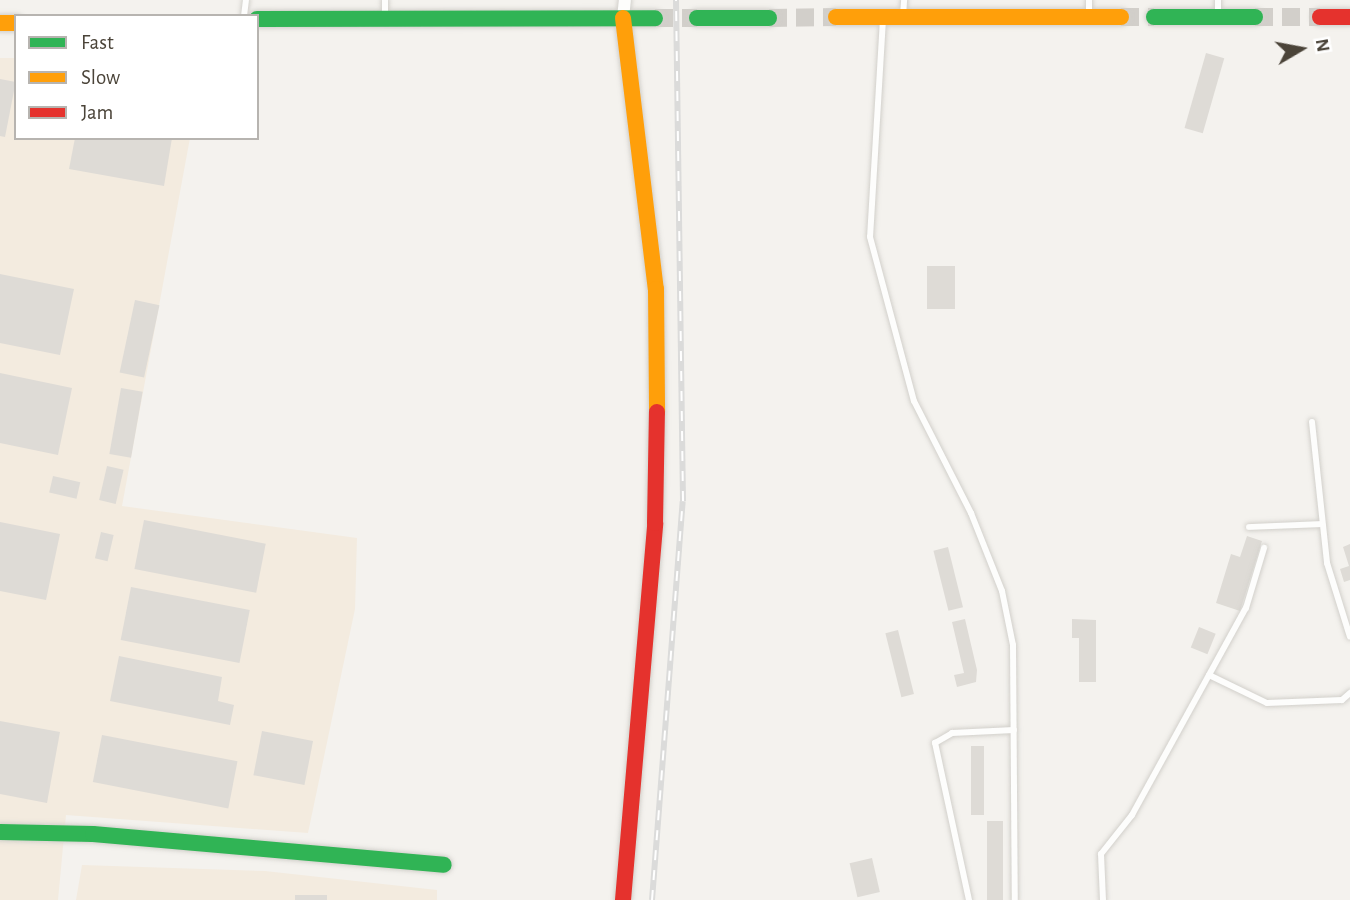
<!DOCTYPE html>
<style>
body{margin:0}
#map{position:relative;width:1350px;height:900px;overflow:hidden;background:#f4f2ee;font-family:"Alegreya Sans",sans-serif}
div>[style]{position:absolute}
.commercial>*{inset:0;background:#f3ebdf}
.building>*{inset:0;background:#dedbd6;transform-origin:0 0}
.secondary-tunnel>*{height:18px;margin-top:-9px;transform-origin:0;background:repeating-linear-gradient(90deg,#d2cfca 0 18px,transparent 0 27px)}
.roads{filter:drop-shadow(0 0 2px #d2d0cb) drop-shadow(0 0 2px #d2d0cb)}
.lane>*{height:6px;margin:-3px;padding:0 3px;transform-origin:3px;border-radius:3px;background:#fdfdfc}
.street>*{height:12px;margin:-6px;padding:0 6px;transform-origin:6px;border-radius:6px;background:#fdfdfc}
.fast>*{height:16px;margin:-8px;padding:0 8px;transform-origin:8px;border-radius:8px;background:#30b455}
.slow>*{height:16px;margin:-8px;padding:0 8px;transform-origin:8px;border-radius:8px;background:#ff9f0a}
.jam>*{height:16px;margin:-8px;padding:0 8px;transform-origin:8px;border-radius:8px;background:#e5322d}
.rail>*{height:6px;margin-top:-3px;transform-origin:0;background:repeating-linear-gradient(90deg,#fff 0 10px,#dbdbda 0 20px);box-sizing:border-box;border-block:2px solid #dbdbda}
span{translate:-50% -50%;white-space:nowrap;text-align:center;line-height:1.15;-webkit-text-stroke:5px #fff;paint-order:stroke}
.legend{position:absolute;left:14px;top:14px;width:245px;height:126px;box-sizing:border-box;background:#fff;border:2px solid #b7b4b0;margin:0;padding:9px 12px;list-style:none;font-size:21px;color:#4b4439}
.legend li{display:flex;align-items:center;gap:14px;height:35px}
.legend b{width:35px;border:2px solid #b7b4b0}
.north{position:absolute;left:1266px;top:14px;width:70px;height:70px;-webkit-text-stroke:5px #fff;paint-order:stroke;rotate:80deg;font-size:19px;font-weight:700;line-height:28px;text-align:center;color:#4b4439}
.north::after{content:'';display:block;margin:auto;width:24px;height:32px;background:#4b4439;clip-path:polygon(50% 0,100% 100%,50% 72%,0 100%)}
</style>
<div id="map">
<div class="commercial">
<div style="clip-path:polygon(0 58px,16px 58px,16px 138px,190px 138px,122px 506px,357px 538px,355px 609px,308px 833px,66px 815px,58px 900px,0 900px)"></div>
<div style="clip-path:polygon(82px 865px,265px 871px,437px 890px,437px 900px,76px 900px)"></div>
</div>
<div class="building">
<div style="left:1206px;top:53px;width:19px;height:78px;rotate:16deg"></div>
<div style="left:0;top:79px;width:16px;height:56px;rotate:11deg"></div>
<div style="clip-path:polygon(75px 138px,172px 138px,164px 186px,69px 169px)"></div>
<div style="left:927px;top:266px;width:28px;height:43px"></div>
<div style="clip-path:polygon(0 274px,74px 289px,60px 355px,0 343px)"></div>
<div style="left:135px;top:300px;width:25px;height:74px;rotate:12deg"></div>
<div style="clip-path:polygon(0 373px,72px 388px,58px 455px,0 443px)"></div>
<div style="left:121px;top:388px;width:22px;height:67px;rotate:10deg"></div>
<div style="left:107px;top:466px;width:17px;height:35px;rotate:13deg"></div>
<div style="left:53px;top:476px;width:28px;height:17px;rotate:13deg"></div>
<div style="left:144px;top:520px;width:124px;height:50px;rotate:11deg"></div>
<div style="clip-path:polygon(0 522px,60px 534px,46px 600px,0 591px)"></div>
<div style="left:101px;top:532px;width:13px;height:27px;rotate:13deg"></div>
<div style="clip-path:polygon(1247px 536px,1262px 541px,1240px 611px,1216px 603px,1231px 554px,1240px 557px)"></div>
<div style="clip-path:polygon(1350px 544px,1350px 580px,1344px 582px,1340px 569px,1349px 566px,1343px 547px)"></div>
<div style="left:948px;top:547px;width:62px;height:15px;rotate:76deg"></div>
<div style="left:131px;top:587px;width:121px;height:54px;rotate:11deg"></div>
<div style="clip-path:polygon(965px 619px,977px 670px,976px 682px,957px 687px,954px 675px,964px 673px,952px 622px)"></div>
<div style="clip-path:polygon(1072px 619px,1096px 620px,1096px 682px,1079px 682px,1079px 638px,1072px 638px)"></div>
<div style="left:1199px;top:627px;width:18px;height:22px;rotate:22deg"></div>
<div style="left:898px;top:630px;width:66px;height:13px;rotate:76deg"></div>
<div style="clip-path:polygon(119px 656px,222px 677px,218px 701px,234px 705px,230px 725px,110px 701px)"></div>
<div style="clip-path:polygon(0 721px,60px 732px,47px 803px,0 794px)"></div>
<div style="left:262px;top:731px;width:52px;height:45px;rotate:11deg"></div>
<div style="left:102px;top:735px;width:138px;height:48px;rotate:11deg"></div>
<div style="left:971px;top:746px;width:13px;height:69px"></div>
<div style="left:987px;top:821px;width:16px;height:79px"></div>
<div style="left:872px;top:858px;width:35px;height:23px;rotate:77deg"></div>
<div style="left:295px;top:895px;width:32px;height:5px"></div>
</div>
<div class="secondary-tunnel">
<div style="left:1121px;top:17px;width:33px"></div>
<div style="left:1255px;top:17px;width:65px"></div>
<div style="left:655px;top:18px;width:42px"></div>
<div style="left:769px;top:18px;width:67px;rotate:-0.9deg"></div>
</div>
<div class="roads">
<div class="lane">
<div style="left:385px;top:0;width:16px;rotate:90deg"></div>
<div style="left:1089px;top:0;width:15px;rotate:90deg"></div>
<div style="left:1218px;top:0;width:15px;rotate:90deg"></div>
<div style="left:244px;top:16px;width:16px;rotate:-83deg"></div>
<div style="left:903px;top:16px;width:16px;rotate:-86deg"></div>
<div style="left:883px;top:19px;width:218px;rotate:93.4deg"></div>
<div style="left:870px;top:237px;width:170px;rotate:75deg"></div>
<div style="left:914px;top:401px;width:126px;rotate:63deg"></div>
<div style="left:971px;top:513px;width:84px;rotate:68.3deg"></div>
<div style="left:1002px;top:591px;width:55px;rotate:78.5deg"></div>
<div style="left:1013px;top:645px;width:255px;rotate:89.6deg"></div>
<div style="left:1312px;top:422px;width:142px;rotate:83.9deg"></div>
<div style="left:1327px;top:563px;width:77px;rotate:72.7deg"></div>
<div style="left:1249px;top:527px;width:71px;rotate:-2.4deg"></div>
<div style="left:1209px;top:675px;width:64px;rotate:25.8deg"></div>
<div style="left:1267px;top:703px;width:75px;rotate:-2.3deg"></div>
<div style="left:1342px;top:700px;width:11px;rotate:-41deg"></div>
<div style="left:969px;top:900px;width:161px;rotate:-102.2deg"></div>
<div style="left:935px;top:743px;width:20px;rotate:-30deg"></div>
<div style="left:952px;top:733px;width:62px;rotate:-2.8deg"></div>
<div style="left:1103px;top:900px;width:46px;rotate:-92.5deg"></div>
<div style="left:1101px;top:854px;width:50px;rotate:-51.5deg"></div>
<div style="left:1132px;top:815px;width:236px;rotate:-61.2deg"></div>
<div style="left:1246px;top:608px;width:63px;rotate:-73.3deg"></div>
</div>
<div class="street">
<div style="left:623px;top:18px;width:18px;rotate:-84deg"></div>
</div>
<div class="fast">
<div style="left:1154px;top:17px;width:101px"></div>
<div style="left:697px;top:18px;width:72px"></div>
<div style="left:257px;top:19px;width:398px;rotate:-0.1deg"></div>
<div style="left:0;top:832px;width:93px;rotate:1.2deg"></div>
<div style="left:93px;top:834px;width:352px;rotate:5deg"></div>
</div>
<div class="slow">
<div style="left:836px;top:17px;width:285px"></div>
<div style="left:623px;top:18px;width:273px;rotate:83.1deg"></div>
<div style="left:656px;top:289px;width:123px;rotate:89.5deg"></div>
<div style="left:0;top:23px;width:16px"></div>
</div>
<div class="jam">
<div style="left:1320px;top:17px;width:30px"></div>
<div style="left:623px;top:900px;width:378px;rotate:-85.1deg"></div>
<div style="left:655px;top:523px;width:111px;rotate:-89deg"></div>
</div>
</div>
<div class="rail">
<div style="left:652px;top:900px;width:400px;rotate:-85.6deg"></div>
<div style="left:683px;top:501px;width:501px;rotate:-90.8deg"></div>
</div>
<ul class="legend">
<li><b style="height:9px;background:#30b455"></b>Fast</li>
<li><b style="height:9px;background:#ff9f0a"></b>Slow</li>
<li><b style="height:9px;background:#e5322d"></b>Jam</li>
</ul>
<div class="north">N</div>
</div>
